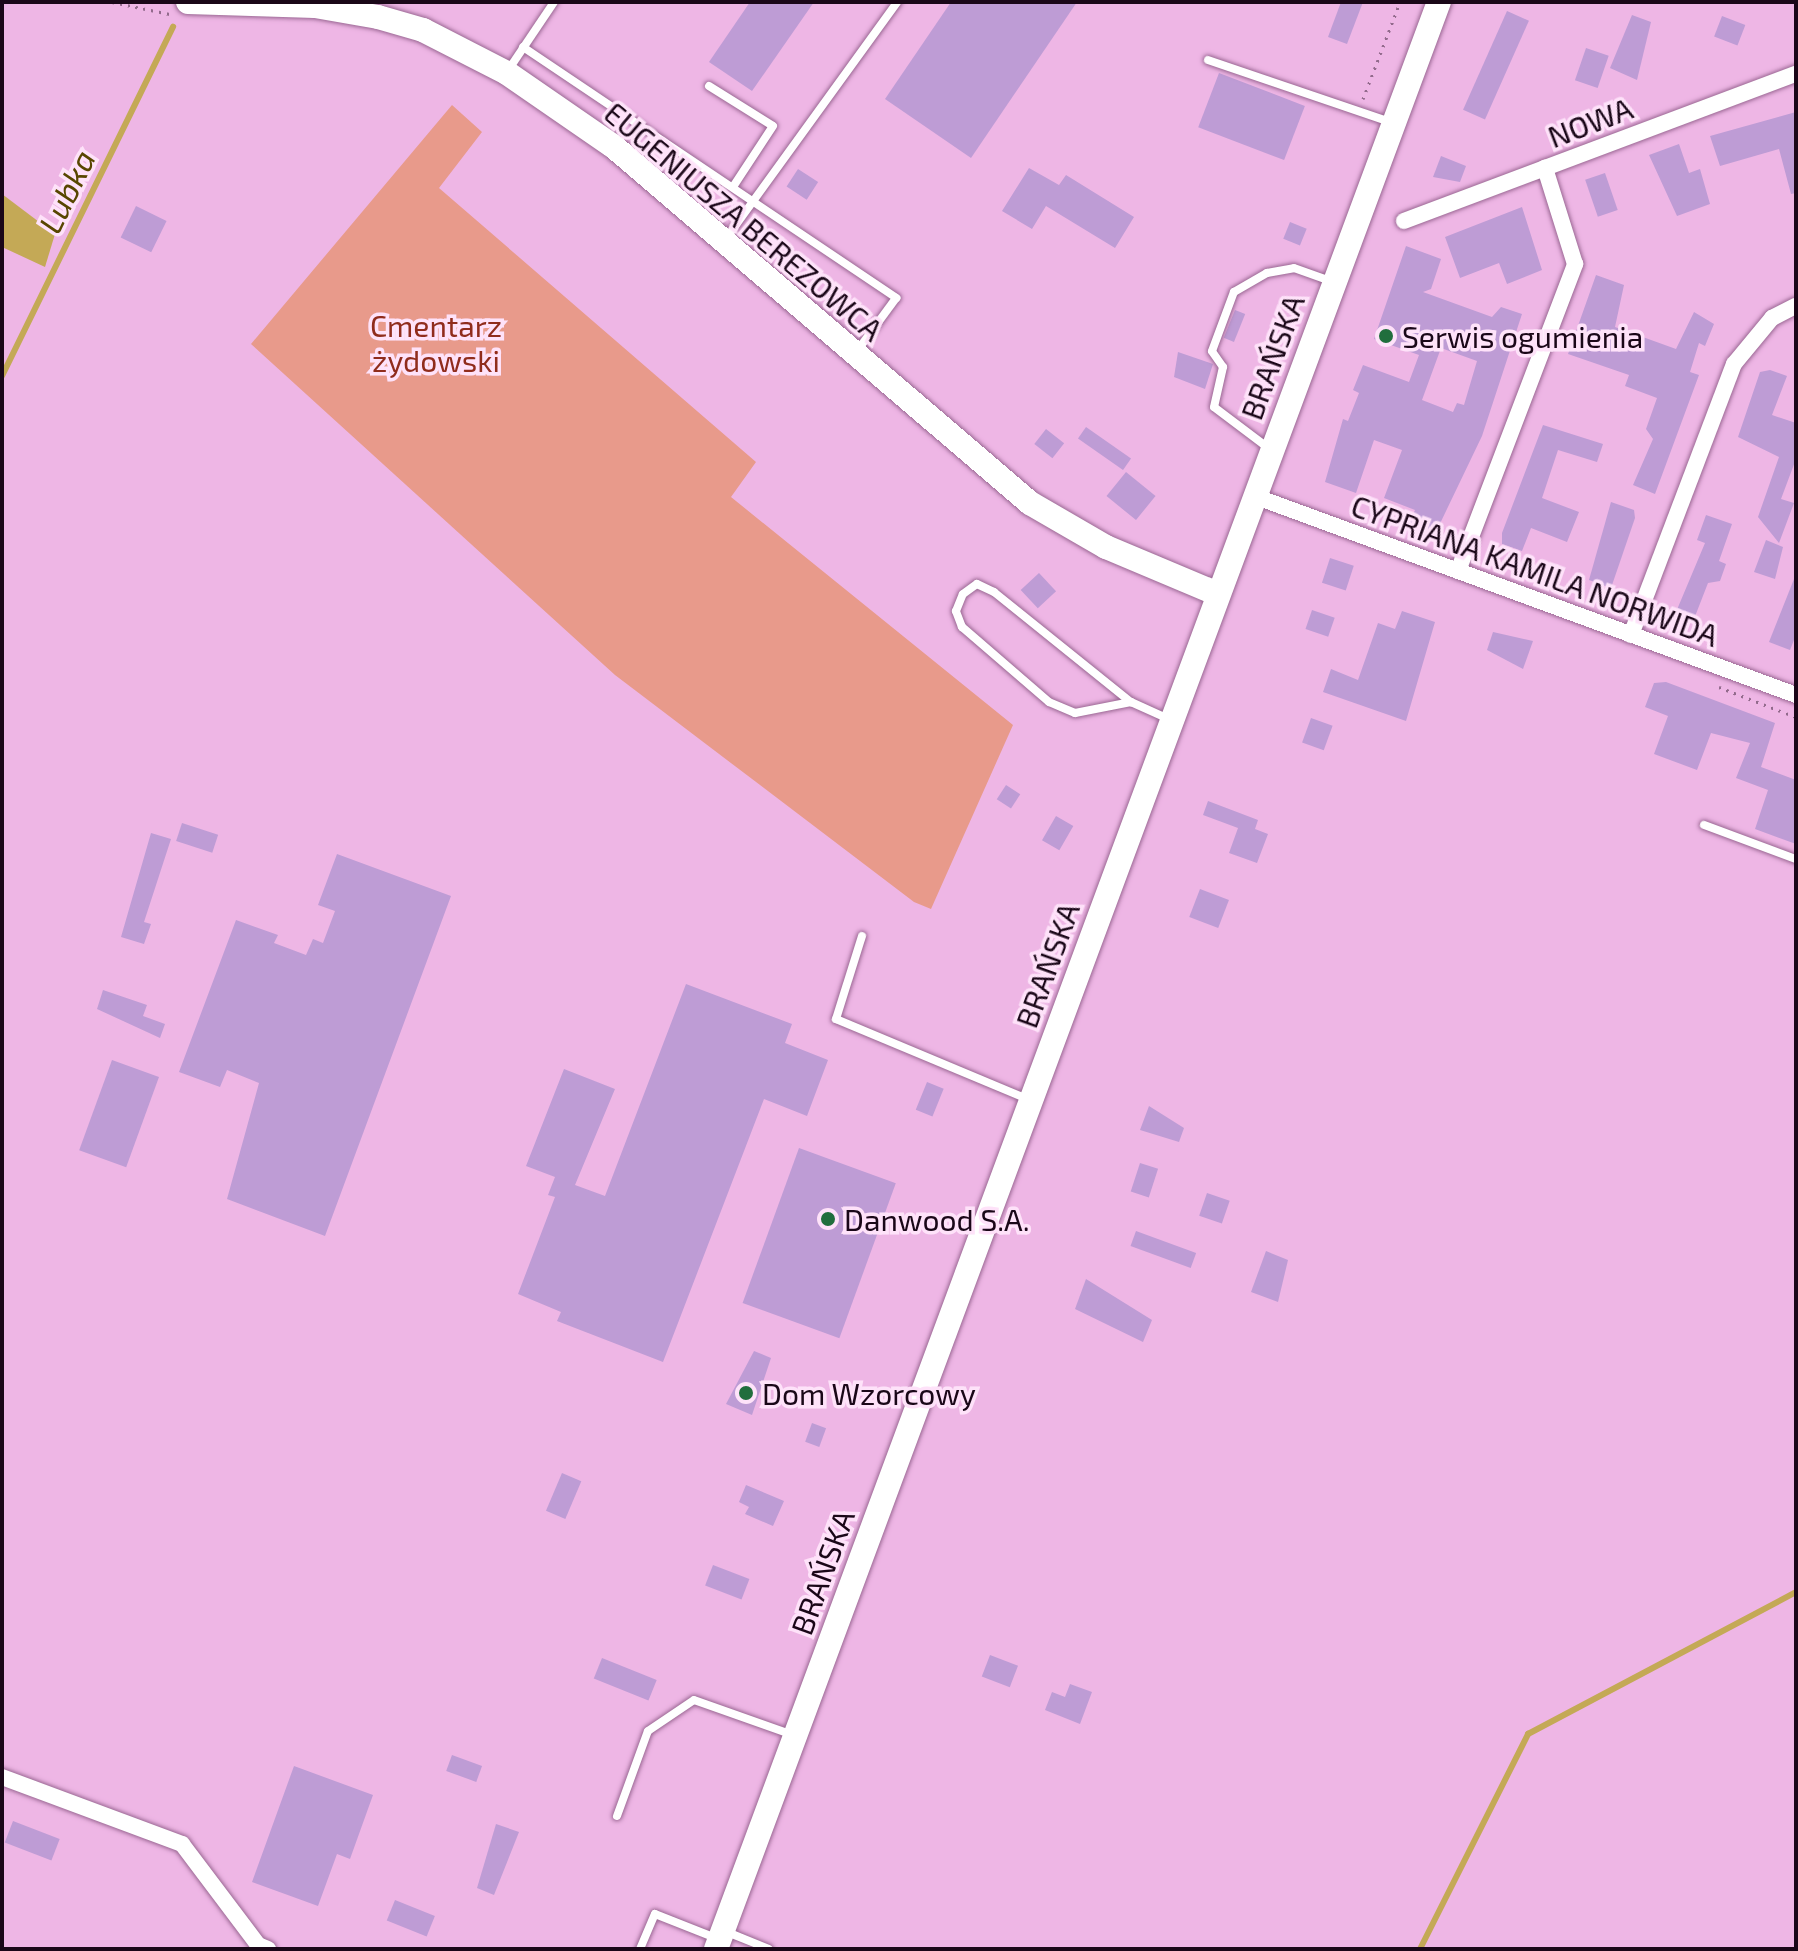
<!DOCTYPE html>
<meta charset="utf-8">
<style>
body{margin:0}
#map{position:relative;width:1798px;height:1951px;overflow:hidden;background:#eeb6e5;font-family:"Exo 2",sans-serif}
div>[style]{position:absolute}
.green>*{inset:0;background:#e89a8b}
.water>*{inset:0;background:#c4a956}
.stream>*{height:6px;margin:-3px;padding:0 3px;transform-origin:3px;border-radius:3px;background:#c4a956}
.building>*{inset:0;background:#be9cd5;transform-origin:0 0}
.path>*{height:3px;margin-top:-1.5px;transform-origin:0;background:repeating-linear-gradient(90deg,#926a8c 0 2px,transparent 0 8px)}
.roads{filter:drop-shadow(0 0 2px #9a6793) drop-shadow(0 0 2px #9a6793)}
.lane>*{height:8px;margin:-4px;padding:0 4px;transform-origin:4px;border-radius:4px;background:#fff}
.street>*{height:16px;margin:-8px;padding:0 8px;transform-origin:8px;border-radius:8px;background:#fff}
.secondary>*{height:24px;margin:-12px;padding:0 12px;transform-origin:12px;border-radius:12px;background:#fff}
.dots>*{width:22px;height:22px;translate:-50% -50%;box-sizing:border-box;border:4px solid #fee2f9;border-radius:50%}
span{translate:-50% -50%;white-space:nowrap;text-align:center;line-height:1.15;-webkit-text-stroke:7px #fee2f9;paint-order:stroke}
.street-label{font-size:30px;color:#1a0718}
.park-label{font-size:30px;color:#902c1c}
.poi-label{font-size:30px;color:#1a0718}
.left{translate:0 -50%;text-align:left}
.water-label{font-size:32px;color:#584600;font-style:italic}
.frame{position:absolute;inset:0;border:4px solid #1a0718;pointer-events:none}
</style>
<div id="map">
<div class="green">
<div style="clip-path:polygon(452px 105px,482px 132px,439px 188px,756px 462px,731px 497px,1013px 725px,931px 909px,914px 902px,615px 675px,251px 344px)"></div>
</div>
<div class="water">
<div style="clip-path:polygon(2px 194px,55px 234px,45px 267px,2px 247px)"></div>
</div>
<div class="stream">
<div style="left:2px;top:376px;width:389px;rotate:-63.9deg"></div>
<div style="left:1420px;top:1949px;width:241px;rotate:-63.3deg"></div>
<div style="left:1528px;top:1734px;width:303px;rotate:-27.9deg"></div>
</div>
<div class="building">
<div style="clip-path:polygon(750px 2px,814px 2px,752px 91px,709px 62px)"></div>
<div style="clip-path:polygon(951px 2px,1077px 2px,971px 158px,885px 99px)"></div>
<div style="clip-path:polygon(1341px 2px,1363px 2px,1347px 44px,1328px 37px)"></div>
<div style="left:1507px;top:11px;width:24px;height:108px;rotate:24deg"></div>
<div style="clip-path:polygon(1632px 15px,1651px 22px,1637px 80px,1610px 68px)"></div>
<div style="left:1722px;top:16px;width:25px;height:22px;rotate:21deg"></div>
<div style="left:1586px;top:48px;width:24px;height:34px;rotate:19deg"></div>
<div style="left:1219px;top:73px;width:92px;height:58px;rotate:21deg"></div>
<div style="clip-path:polygon(1796px 112px,1796px 193px,1791px 194px,1779px 149px,1720px 166px,1710px 136px)"></div>
<div style="clip-path:polygon(1679px 144px,1689px 173px,1700px 169px,1710px 204px,1677px 216px,1649px 155px)"></div>
<div style="clip-path:polygon(1441px 156px,1466px 166px,1460px 182px,1433px 177px)"></div>
<div style="clip-path:polygon(1029px 168px,1059px 185px,1066px 175px,1134px 217px,1115px 248px,1046px 206px,1032px 229px,1002px 211px)"></div>
<div style="left:798px;top:169px;width:24px;height:21px;rotate:33deg"></div>
<div style="left:1605px;top:173px;width:39px;height:21px;rotate:71deg"></div>
<div style="left:136px;top:206px;width:34px;height:35px;rotate:26deg"></div>
<div style="clip-path:polygon(1522px 207px,1542px 270px,1507px 284px,1499px 263px,1460px 278px,1445px 237px)"></div>
<div style="left:1290px;top:222px;width:18px;height:18px;rotate:22deg"></div>
<div style="clip-path:polygon(evenodd,1406px 246px,1441px 259px,1431px 289px,1423px 292px,1492px 317px,1501px 307px,1522px 314px,1482px 436px,1435px 534px,1409px 524px,1415px 510px,1384px 498px,1402px 450px,1374px 440px,1356px 493px,1325px 482px,1343px 419px,1348px 421px,1359px 393px,1353px 390px,1363px 365px,1409px 382px,1419px 355px,1374px 339px,1406px 246px,1441px 348px,1477px 361px,1464px 405px,1457px 403px,1453px 412px,1422px 400px,1441px 348px)"></div>
<div style="clip-path:polygon(1596px 275px,1624px 285px,1615px 327px,1676px 349px,1694px 312px,1714px 324px,1705px 346px,1699px 343px,1690px 372px,1699px 375px,1655px 494px,1633px 485px,1653px 439px,1646px 429px,1657px 398px,1625px 386px,1629px 375px,1568px 354px)"></div>
<div style="left:1235px;top:310px;width:11px;height:30px;rotate:22deg"></div>
<div style="clip-path:polygon(1178px 352px,1213px 364px,1205px 389px,1174px 377px)"></div>
<div style="clip-path:polygon(1770px 370px,1787px 376px,1772px 415px,1796px 423px,1796px 459px,1781px 499px,1794px 503px,1779px 543px,1758px 517px,1779px 457px,1738px 437px,1760px 372px)"></div>
<div style="clip-path:polygon(1543px 425px,1603px 444px,1597px 462px,1558px 450px,1542px 498px,1579px 512px,1567px 542px,1531px 528px,1522px 551px,1502px 544px,1502px 533px)"></div>
<div style="left:1086px;top:427px;width:55px;height:14px;rotate:35deg"></div>
<div style="left:1046px;top:429px;width:23px;height:19px;rotate:38deg"></div>
<div style="left:1126px;top:472px;width:38px;height:31px;rotate:39deg"></div>
<div style="clip-path:polygon(1611px 502px,1634px 510px,1635px 518px,1611px 588px,1589px 580px)"></div>
<div style="clip-path:polygon(1706px 515px,1732px 524px,1719px 561px,1726px 564px,1720px 581px,1708px 583px,1694px 619px,1676px 612px,1705px 543px,1697px 540px)"></div>
<div style="clip-path:polygon(1766px 540px,1783px 547px,1775px 579px,1754px 572px)"></div>
<div style="left:1330px;top:558px;width:25px;height:26px;rotate:18deg"></div>
<div style="left:1039px;top:573px;width:25px;height:25px;rotate:47deg"></div>
<div style="clip-path:polygon(1796px 574px,1796px 635px,1790px 650px,1769px 642px)"></div>
<div style="left:1312px;top:610px;width:24px;height:20px;rotate:19deg"></div>
<div style="clip-path:polygon(1402px 611px,1435px 622px,1406px 721px,1323px 692px,1331px 669px,1358px 680px,1378px 623px,1395px 629px)"></div>
<div style="clip-path:polygon(1493px 632px,1533px 641px,1523px 669px,1487px 650px)"></div>
<div style="clip-path:polygon(1666px 682px,1775px 723px,1761px 767px,1796px 780px,1796px 844px,1755px 829px,1768px 790px,1736px 778px,1750px 743px,1711px 733px,1697px 770px,1654px 754px,1668px 716px,1645px 707px,1654px 683px)"></div>
<div style="left:1311px;top:718px;width:23px;height:26px;rotate:20deg"></div>
<div style="left:1006px;top:785px;width:17px;height:17px;rotate:33deg"></div>
<div style="clip-path:polygon(1208px 801px,1258px 820px,1255px 829px,1268px 834px,1257px 863px,1229px 853px,1238px 828px,1203px 815px)"></div>
<div style="left:1056px;top:816px;width:20px;height:28px;rotate:30deg"></div>
<div style="left:182px;top:823px;width:38px;height:19px;rotate:18deg"></div>
<div style="clip-path:polygon(151px 833px,171px 839px,144px 922px,151px 924px,144px 944px,121px 937px)"></div>
<div style="clip-path:polygon(337px 854px,451px 896px,325px 1236px,227px 1199px,259px 1083px,227px 1070px,220px 1087px,179px 1072px,236px 920px,278px 935px,274px 943px,306px 955px,313px 939px,323px 943px,335px 911px,318px 905px)"></div>
<div style="left:1200px;top:889px;width:31px;height:30px;rotate:21deg"></div>
<div style="clip-path:polygon(686px 984px,792px 1024px,785px 1043px,828px 1060px,807px 1116px,764px 1099px,663px 1362px,557px 1321px,561px 1312px,518px 1294px,555px 1197px,548px 1195px,555px 1177px,526px 1166px,564px 1069px,615px 1089px,575px 1185px,605px 1196px)"></div>
<div style="clip-path:polygon(103px 990px,147px 1005px,143px 1016px,165px 1024px,160px 1038px,97px 1009px)"></div>
<div style="left:112px;top:1060px;width:50px;height:96px;rotate:20deg"></div>
<div style="left:927px;top:1082px;width:18px;height:30px;rotate:22deg"></div>
<div style="clip-path:polygon(1149px 1106px,1184px 1128px,1179px 1142px,1140px 1130px)"></div>
<div style="left:799px;top:1148px;width:103px;height:165px;rotate:20deg"></div>
<div style="left:1140px;top:1163px;width:19px;height:30px;rotate:18deg"></div>
<div style="left:1207px;top:1193px;width:24px;height:24px;rotate:19deg"></div>
<div style="left:1136px;top:1231px;width:64px;height:16px;rotate:20deg"></div>
<div style="clip-path:polygon(1266px 1251px,1288px 1260px,1278px 1302px,1251px 1292px)"></div>
<div style="clip-path:polygon(1086px 1279px,1152px 1320px,1143px 1342px,1075px 1309px)"></div>
<div style="clip-path:polygon(754px 1351px,771px 1358px,752px 1415px,726px 1404px)"></div>
<div style="left:812px;top:1423px;width:15px;height:20px;rotate:20deg"></div>
<div style="left:562px;top:1473px;width:21px;height:41px;rotate:23deg"></div>
<div style="clip-path:polygon(746px 1485px,784px 1501px,773px 1526px,745px 1514px,749px 1507px,739px 1502px)"></div>
<div style="left:713px;top:1565px;width:39px;height:22px;rotate:21deg"></div>
<div style="left:990px;top:1655px;width:30px;height:23px;rotate:21deg"></div>
<div style="left:602px;top:1658px;width:59px;height:22px;rotate:22deg"></div>
<div style="clip-path:polygon(1070px 1684px,1092px 1692px,1080px 1724px,1045px 1710px,1052px 1692px,1065px 1697px)"></div>
<div style="left:452px;top:1755px;width:32px;height:17px;rotate:20deg"></div>
<div style="clip-path:polygon(294px 1766px,373px 1795px,350px 1859px,337px 1854px,318px 1906px,252px 1882px)"></div>
<div style="left:13px;top:1821px;width:50px;height:23px;rotate:21deg"></div>
<div style="clip-path:polygon(496px 1824px,519px 1832px,494px 1895px,477px 1888px)"></div>
<div style="left:395px;top:1900px;width:43px;height:22px;rotate:22deg"></div>
</div>
<div class="path">
<div style="left:112px;top:2px;width:59px;rotate:11.7deg"></div>
<div style="left:1363px;top:99px;width:104px;rotate:-69.1deg"></div>
<div style="left:1719px;top:687px;width:83px;rotate:21.3deg"></div>
</div>
<div class="roads">
<div class="lane">
<div style="left:523px;top:47px;width:450px;rotate:33.9deg"></div>
<div style="left:896px;top:298px;width:66px;rotate:126.3deg"></div>
<div style="left:1208px;top:60px;width:195px;rotate:18.8deg"></div>
<div style="left:507px;top:72px;width:84px;rotate:-56.1deg"></div>
<div style="left:709px;top:86px;width:75px;rotate:32deg"></div>
<div style="left:773px;top:126px;width:73px;rotate:123.3deg"></div>
<div style="left:725px;top:240px;width:294px;rotate:-54.1deg"></div>
<div style="left:1271px;top:450px;width:71px;rotate:-143deg"></div>
<div style="left:1214px;top:407px;width:41px;rotate:-77.3deg"></div>
<div style="left:1223px;top:367px;width:19px;rotate:-125deg"></div>
<div style="left:1212px;top:351px;width:63px;rotate:-69.6deg"></div>
<div style="left:1234px;top:292px;width:38px;rotate:-30deg"></div>
<div style="left:1267px;top:273px;width:27px;rotate:-10deg"></div>
<div style="left:1294px;top:268px;width:41px;rotate:19.7deg"></div>
<div style="left:1131px;top:702px;width:57px;rotate:168.9deg"></div>
<div style="left:1075px;top:713px;width:28px;rotate:-157deg"></div>
<div style="left:1049px;top:702px;width:115px;rotate:-139.2deg"></div>
<div style="left:962px;top:627px;width:17px;rotate:-111deg"></div>
<div style="left:956px;top:611px;width:18px;rotate:-68deg"></div>
<div style="left:963px;top:594px;width:17px;rotate:-36deg"></div>
<div style="left:977px;top:584px;width:19px;rotate:25deg"></div>
<div style="left:994px;top:592px;width:176px;rotate:38.8deg"></div>
<div style="left:1131px;top:702px;width:44px;rotate:24.2deg"></div>
<div style="left:1704px;top:825px;width:98px;rotate:20.3deg"></div>
<div style="left:862px;top:936px;width:87px;rotate:107.4deg"></div>
<div style="left:836px;top:1019px;width:207px;rotate:22.7deg"></div>
<div style="left:617px;top:1816px;width:90px;rotate:-70deg"></div>
<div style="left:648px;top:1731px;width:55px;rotate:-34deg"></div>
<div style="left:694px;top:1700px;width:105px;rotate:19.5deg"></div>
<div style="left:727px;top:1932px;width:45px;rotate:22deg"></div>
<div style="left:640px;top:1949px;width:38px;rotate:-67deg"></div>
<div style="left:655px;top:1914px;width:66px;rotate:21.5deg"></div>
</div>
<div class="street">
<div style="left:1404px;top:221px;width:419px;rotate:-20.6deg"></div>
<div style="left:1254px;top:496px;width:577px;rotate:20.16deg"></div>
<div style="left:1458px;top:571px;width:329px;rotate:-69.1deg"></div>
<div style="left:1575px;top:264px;width:101px;rotate:-107.4deg"></div>
<div style="left:1631px;top:635px;width:290px;rotate:-69.2deg"></div>
<div style="left:1734px;top:364px;width:60px;rotate:-50.4deg"></div>
<div style="left:1772px;top:318px;width:27px;rotate:-27deg"></div>
<div style="left:2px;top:1777px;width:192px;rotate:20.4deg"></div>
<div style="left:182px;top:1844px;width:126px;rotate:53deg"></div>
<div style="left:258px;top:1945px;width:11px;rotate:22deg"></div>
</div>
<div class="secondary">
<div style="left:188px;top:2px;width:127px;rotate:1.8deg"></div>
<div style="left:315px;top:6px;width:64px;rotate:9.9deg"></div>
<div style="left:378px;top:17px;width:47px;rotate:16.1deg"></div>
<div style="left:423px;top:30px;width:94px;rotate:27.1deg"></div>
<div style="left:507px;top:73px;width:129px;rotate:34.6deg"></div>
<div style="left:613px;top:146px;width:549px;rotate:40.57deg"></div>
<div style="left:1030px;top:503px;width:88px;rotate:30.1deg"></div>
<div style="left:1106px;top:547px;width:121px;rotate:22.8deg"></div>
<div style="left:716px;top:1949px;width:2077px;rotate:-69.63deg"></div>
</div>
</div>
<div class="dots">
<div style="left:1386px;top:336px;background:#216e3d"></div>
<div style="left:828px;top:1219px;background:#216e3d"></div>
<div style="left:746px;top:1393px;background:#216e3d"></div>
</div>
<div class="street-label">
<span style="left:1590px;top:122px;rotate:-21deg">NOWA</span>
<span style="left:744px;top:221px;rotate:40deg">EUGENIUSZA BEREZOWCA</span>
<span style="left:1272px;top:357px;rotate:-70deg">BRAŃSKA</span>
<span style="left:1535px;top:570px;rotate:20deg">CYPRIANA KAMILA NORWIDA</span>
<span style="left:1047px;top:965px;rotate:-70deg">BRAŃSKA</span>
<span style="left:822px;top:1572px;rotate:-70deg">BRAŃSKA</span>
</div>
<div class="park-label">
<span style="left:436px;top:342px">Cmentarz<br>żydowski</span>
</div>
<div class="poi-label">
<span class="left" style="left:1402px;top:336px">Serwis ogumienia</span>
<span class="left" style="left:844px;top:1219px">Danwood S.A.</span>
<span class="left" style="left:762px;top:1393px">Dom Wzorcowy</span>
</div>
<div class="water-label">
<span style="left:66px;top:191px;rotate:-64deg">Lubka</span>
</div>
<div class="frame"></div>
</div>
